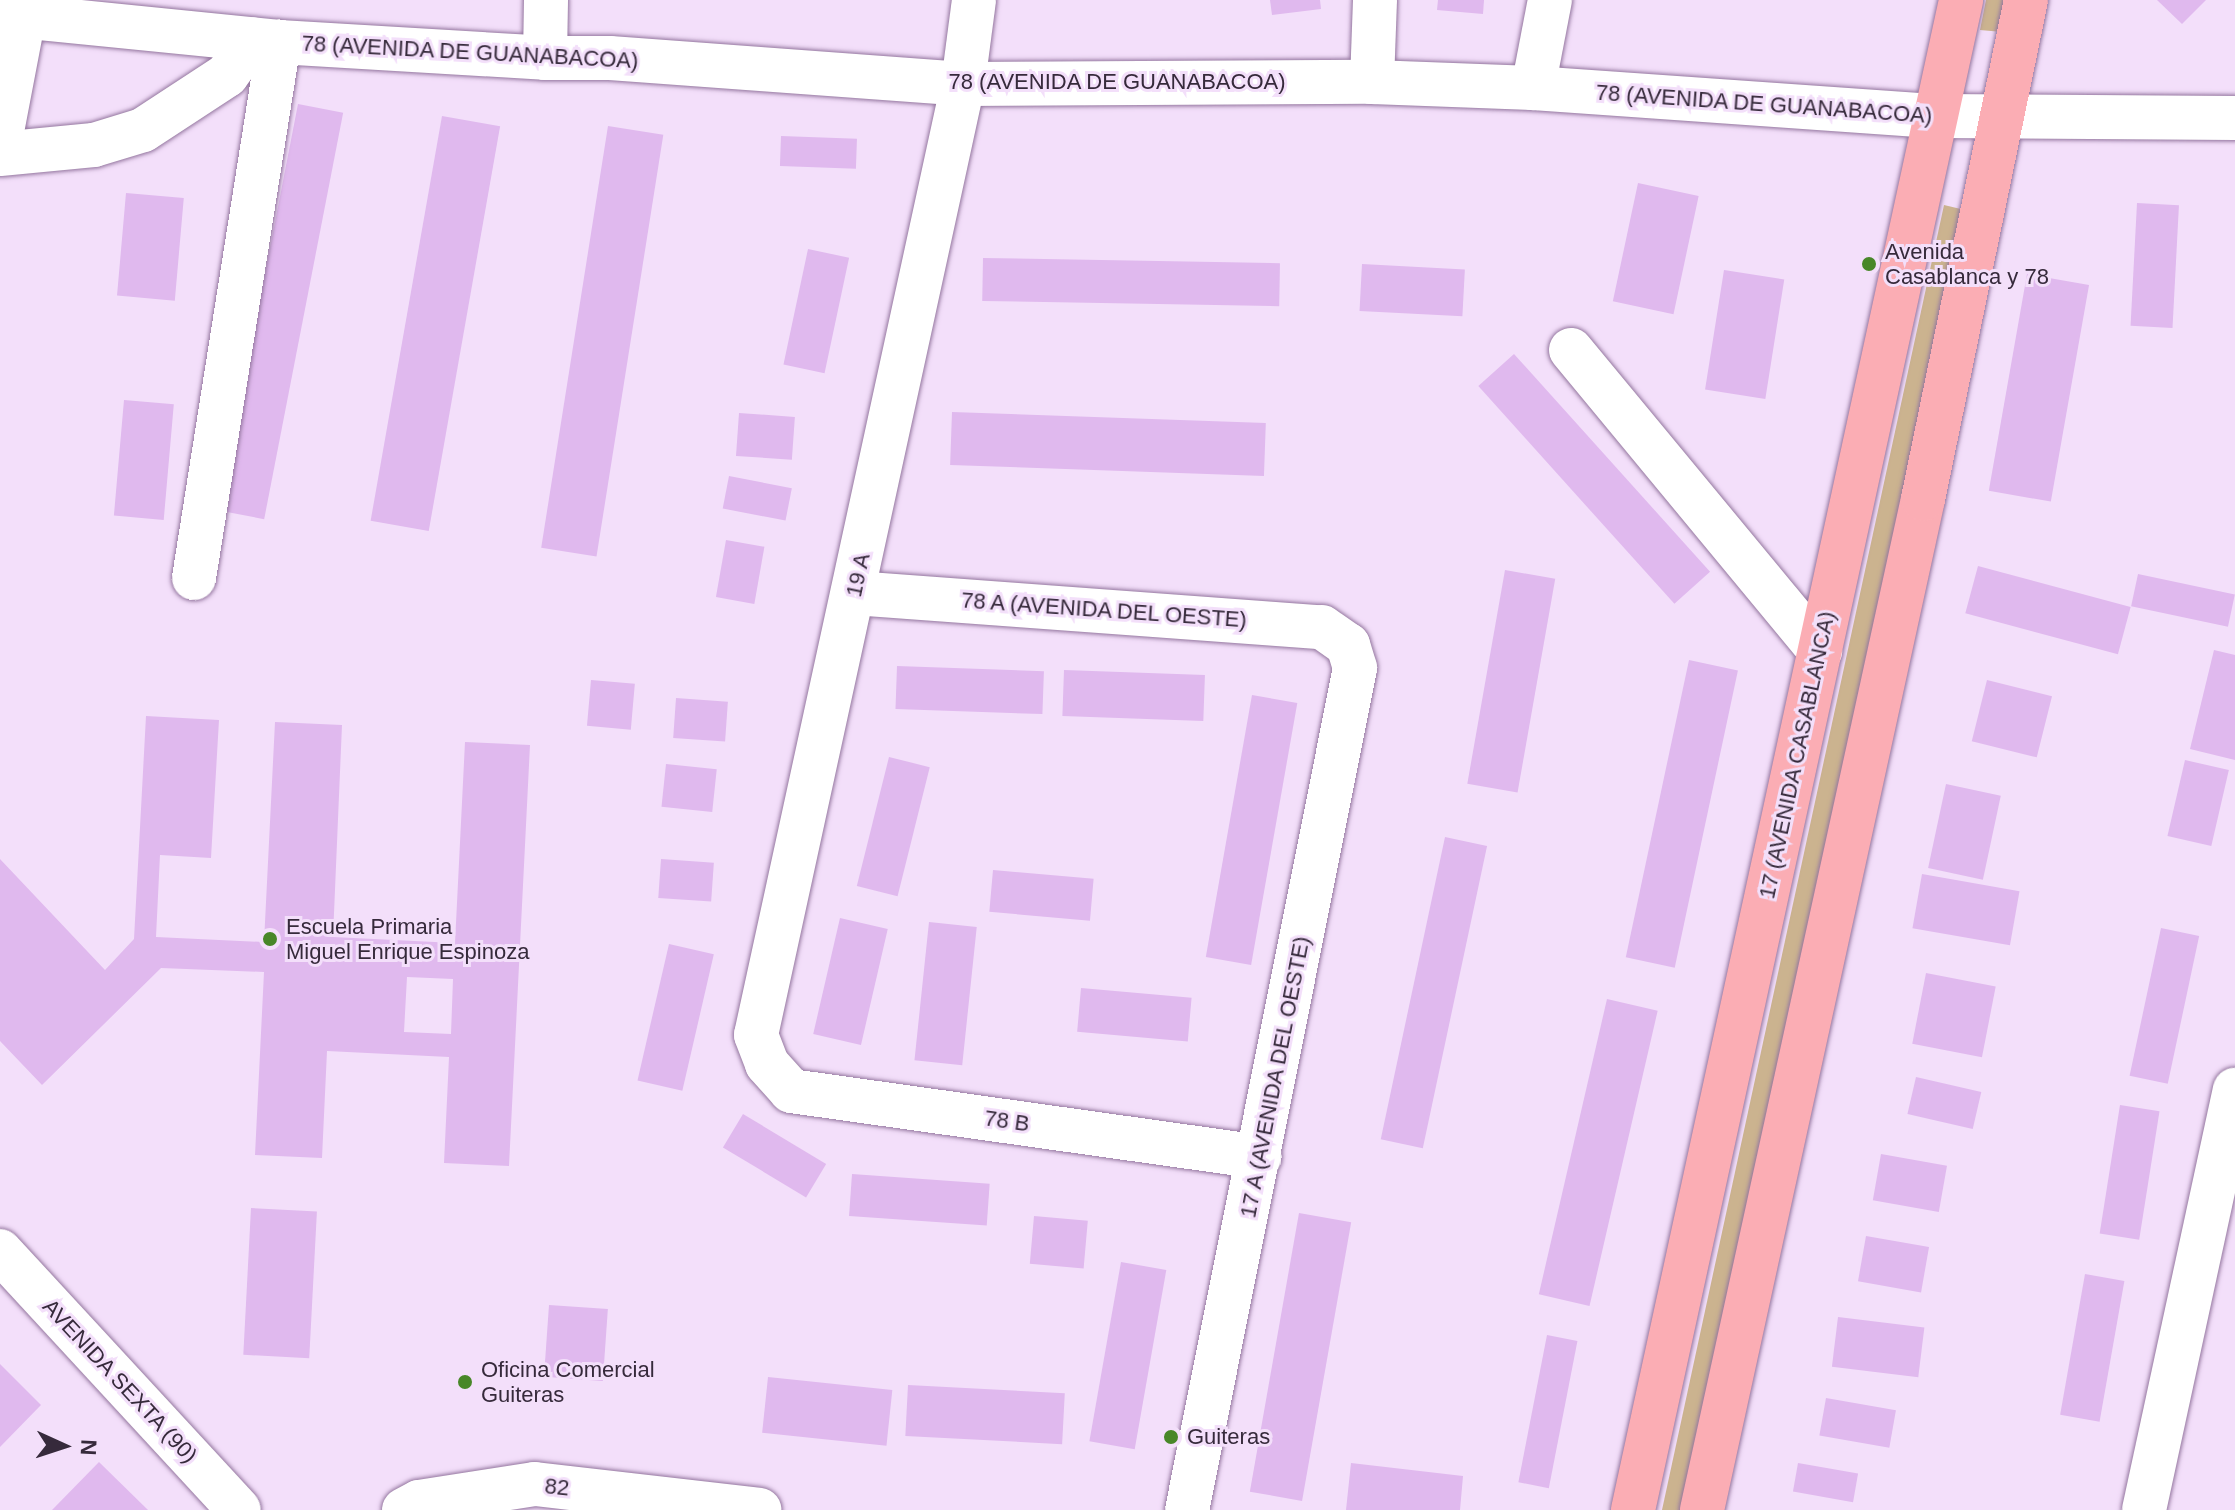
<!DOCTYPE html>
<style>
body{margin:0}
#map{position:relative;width:2235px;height:1510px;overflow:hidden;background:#f3dffa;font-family:Helvetica,sans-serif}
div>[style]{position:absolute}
.green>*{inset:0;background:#cbb38f}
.building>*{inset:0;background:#e0b9ee;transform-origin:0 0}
.roads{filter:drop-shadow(0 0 2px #94769f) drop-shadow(0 0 2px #94769f)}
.minor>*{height:44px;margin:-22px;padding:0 22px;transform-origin:22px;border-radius:22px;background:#fff}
.major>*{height:44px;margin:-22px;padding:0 22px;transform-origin:22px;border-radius:22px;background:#fbadb4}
.dots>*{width:22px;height:22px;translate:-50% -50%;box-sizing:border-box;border:4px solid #f3dffa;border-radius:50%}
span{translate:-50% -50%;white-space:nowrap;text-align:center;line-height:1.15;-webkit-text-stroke:6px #f3dffa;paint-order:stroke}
.street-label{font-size:22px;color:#362a3b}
.poi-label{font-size:22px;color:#362a3b}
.left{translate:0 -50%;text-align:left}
.north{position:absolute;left:24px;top:1406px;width:80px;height:80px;-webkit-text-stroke:6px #f3dffa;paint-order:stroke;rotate:93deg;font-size:22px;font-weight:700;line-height:32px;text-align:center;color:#362a3b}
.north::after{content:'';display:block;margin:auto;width:28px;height:36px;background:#362a3b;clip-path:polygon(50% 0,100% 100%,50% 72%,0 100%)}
</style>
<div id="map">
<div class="green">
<div style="clip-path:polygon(1986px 0,2008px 0,2002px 32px,1980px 30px)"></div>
<div style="clip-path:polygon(1944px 205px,1965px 210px,1681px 1510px,1662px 1510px)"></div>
</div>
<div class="building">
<div style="clip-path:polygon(1270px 0,1320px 0,1321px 9px,1272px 15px)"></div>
<div style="clip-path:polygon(1438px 0,1484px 0,1483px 14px,1437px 10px)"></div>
<div style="clip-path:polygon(2157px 0,2206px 0,2182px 24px)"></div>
<div style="left:298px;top:104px;width:46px;height:414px;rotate:11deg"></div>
<div style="left:442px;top:116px;width:59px;height:411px;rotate:10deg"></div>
<div style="left:608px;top:126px;width:56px;height:427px;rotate:9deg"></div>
<div style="left:781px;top:136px;width:76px;height:30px;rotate:2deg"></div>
<div style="left:1638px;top:183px;width:62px;height:121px;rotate:12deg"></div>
<div style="left:126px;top:193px;width:58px;height:103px;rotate:5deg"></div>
<div style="left:2137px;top:203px;width:42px;height:123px;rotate:3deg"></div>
<div style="left:808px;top:249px;width:42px;height:118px;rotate:12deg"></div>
<div style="left:983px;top:258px;width:297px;height:43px;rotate:1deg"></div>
<div style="left:1362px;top:264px;width:103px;height:47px;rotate:3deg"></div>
<div style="left:1724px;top:270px;width:61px;height:121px;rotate:9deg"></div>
<div style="left:2027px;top:274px;width:63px;height:220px;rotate:10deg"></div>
<div style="left:1514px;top:354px;width:293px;height:48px;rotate:48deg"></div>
<div style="left:124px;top:400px;width:50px;height:116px;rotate:5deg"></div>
<div style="left:952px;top:412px;width:314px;height:53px;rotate:2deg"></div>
<div style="left:739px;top:413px;width:56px;height:43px;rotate:4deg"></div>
<div style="left:729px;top:476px;width:64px;height:33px;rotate:11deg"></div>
<div style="left:726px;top:540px;width:39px;height:58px;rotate:10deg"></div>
<div style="left:1978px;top:566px;width:158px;height:49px;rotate:15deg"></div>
<div style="left:1505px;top:570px;width:51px;height:217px;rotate:10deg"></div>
<div style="left:2138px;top:574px;width:99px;height:33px;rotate:12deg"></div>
<div style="clip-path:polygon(2214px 650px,2235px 655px,2235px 760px,2190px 749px)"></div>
<div style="left:1689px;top:660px;width:50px;height:304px;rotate:12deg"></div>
<div style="left:897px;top:666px;width:147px;height:43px;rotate:2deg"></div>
<div style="left:1064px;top:670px;width:141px;height:46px;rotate:2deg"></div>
<div style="left:591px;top:680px;width:44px;height:46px;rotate:5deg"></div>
<div style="left:1987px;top:680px;width:67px;height:63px;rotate:14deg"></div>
<div style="left:1252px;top:695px;width:46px;height:266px;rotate:10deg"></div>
<div style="left:676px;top:698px;width:52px;height:40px;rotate:4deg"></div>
<div style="clip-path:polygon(evenodd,146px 716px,219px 720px,211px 858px,160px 855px,156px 937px,264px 942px,275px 722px,342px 725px,333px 937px,455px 943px,465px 742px,530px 745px,509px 1166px,444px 1163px,449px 1057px,327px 1051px,322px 1158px,255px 1155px,264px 972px,161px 968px,42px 1085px,0 1041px,0 859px,105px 970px,134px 939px,146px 716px,407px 977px,453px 979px,451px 1034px,404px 1032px,407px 977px)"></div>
<div style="left:889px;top:757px;width:42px;height:133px;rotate:14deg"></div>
<div style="left:2185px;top:760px;width:45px;height:78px;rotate:13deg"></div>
<div style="left:666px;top:764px;width:51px;height:43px;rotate:6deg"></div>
<div style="left:1946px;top:784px;width:56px;height:86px;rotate:12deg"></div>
<div style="left:1445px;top:837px;width:43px;height:309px;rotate:12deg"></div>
<div style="left:661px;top:859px;width:53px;height:39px;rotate:4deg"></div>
<div style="left:993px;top:870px;width:101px;height:42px;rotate:5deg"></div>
<div style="left:1922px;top:874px;width:99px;height:55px;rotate:10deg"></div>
<div style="left:840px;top:918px;width:49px;height:119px;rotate:13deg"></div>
<div style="left:929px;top:922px;width:48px;height:139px;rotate:6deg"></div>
<div style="left:2161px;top:928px;width:39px;height:151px;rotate:12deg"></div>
<div style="left:669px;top:944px;width:46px;height:140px;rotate:13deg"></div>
<div style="left:1926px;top:973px;width:71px;height:72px;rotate:11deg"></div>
<div style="left:1081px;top:988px;width:111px;height:44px;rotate:5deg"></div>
<div style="left:1607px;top:999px;width:52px;height:303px;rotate:13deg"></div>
<div style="left:1916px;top:1077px;width:67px;height:38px;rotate:13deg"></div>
<div style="left:2120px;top:1105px;width:40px;height:130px;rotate:9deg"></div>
<div style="left:743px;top:1114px;width:97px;height:39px;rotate:31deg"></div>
<div style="left:1881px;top:1154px;width:67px;height:47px;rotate:10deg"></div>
<div style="left:852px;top:1174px;width:138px;height:42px;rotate:4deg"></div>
<div style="left:251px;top:1208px;width:66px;height:147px;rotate:3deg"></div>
<div style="left:1299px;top:1213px;width:53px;height:283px;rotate:10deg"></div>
<div style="left:1034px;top:1216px;width:54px;height:48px;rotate:5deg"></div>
<div style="left:1866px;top:1236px;width:64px;height:46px;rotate:10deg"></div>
<div style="left:1121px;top:1262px;width:46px;height:182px;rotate:10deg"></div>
<div style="left:2085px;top:1274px;width:40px;height:143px;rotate:10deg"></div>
<div style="left:549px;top:1305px;width:59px;height:72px;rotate:4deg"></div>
<div style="left:1838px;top:1317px;width:87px;height:50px;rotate:7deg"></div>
<div style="left:1547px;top:1335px;width:31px;height:150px;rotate:11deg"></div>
<div style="clip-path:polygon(0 1364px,41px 1405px,0 1447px)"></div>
<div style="left:768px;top:1377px;width:125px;height:56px;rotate:6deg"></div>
<div style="left:908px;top:1385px;width:157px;height:51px;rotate:3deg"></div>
<div style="left:1826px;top:1398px;width:71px;height:38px;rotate:10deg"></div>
<div style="clip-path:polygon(99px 1462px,148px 1510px,52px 1510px)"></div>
<div style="clip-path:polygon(1351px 1463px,1463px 1476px,1460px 1510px,1346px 1510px)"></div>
<div style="left:1798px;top:1463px;width:61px;height:29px;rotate:10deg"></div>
</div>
<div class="roads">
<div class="minor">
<div style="left:974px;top:0;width:85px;rotate:97.5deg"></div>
<div style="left:963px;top:84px;width:973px;rotate:102.28deg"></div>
<div style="left:756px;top:1035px;width:31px;rotate:69deg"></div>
<div style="left:767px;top:1064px;width:36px;rotate:48deg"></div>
<div style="left:791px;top:1091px;width:473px;rotate:8deg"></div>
<div style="left:0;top:14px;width:280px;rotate:5.7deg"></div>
<div style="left:279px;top:42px;width:266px;rotate:3.4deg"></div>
<div style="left:545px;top:58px;width:65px"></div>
<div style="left:610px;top:58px;width:354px;rotate:4.2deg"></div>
<div style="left:963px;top:84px;width:409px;rotate:-0.3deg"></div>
<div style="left:1372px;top:82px;width:161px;rotate:2.1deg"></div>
<div style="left:1533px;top:88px;width:404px;rotate:4deg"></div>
<div style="left:1936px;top:116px;width:299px;rotate:0.4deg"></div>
<div style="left:545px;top:58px;width:58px;rotate:-89deg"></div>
<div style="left:1372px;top:82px;width:82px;rotate:-87.9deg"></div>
<div style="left:1533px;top:88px;width:90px;rotate:-79.1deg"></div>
<div style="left:0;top:142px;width:128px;rotate:-79.2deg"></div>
<div style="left:0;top:154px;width:94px;rotate:-5.5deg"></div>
<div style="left:94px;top:145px;width:51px;rotate:-17deg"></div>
<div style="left:143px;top:130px;width:100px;rotate:-33.2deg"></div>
<div style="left:227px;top:75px;width:44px;rotate:-54.2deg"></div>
<div style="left:1571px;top:350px;width:391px;rotate:50.4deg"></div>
<div style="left:194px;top:578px;width:543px;rotate:-80.99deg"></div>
<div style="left:854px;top:593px;width:469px;rotate:4.2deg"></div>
<div style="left:1322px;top:627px;width:32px;rotate:35deg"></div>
<div style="left:1348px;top:645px;width:24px;rotate:73deg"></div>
<div style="left:1355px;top:668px;width:859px;rotate:101.28deg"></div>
<div style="left:0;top:1251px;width:352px;rotate:47.3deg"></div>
<div style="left:404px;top:1510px;width:17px;rotate:-28deg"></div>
<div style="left:419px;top:1502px;width:117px;rotate:-8.8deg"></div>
<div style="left:535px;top:1484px;width:226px;rotate:6.6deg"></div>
<div style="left:2144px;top:1510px;width:430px;rotate:-77.8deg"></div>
</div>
<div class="major">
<div style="left:1633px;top:1510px;width:1545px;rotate:-77.74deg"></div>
<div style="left:1702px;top:1510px;width:1035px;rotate:-77.67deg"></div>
<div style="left:1923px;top:499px;width:510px;rotate:-78.34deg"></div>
</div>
</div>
<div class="dots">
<div style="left:1869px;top:264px;background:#488728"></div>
<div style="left:270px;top:939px;background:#488728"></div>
<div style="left:465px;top:1382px;background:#488728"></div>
<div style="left:1171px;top:1437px;background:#488728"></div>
</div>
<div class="street-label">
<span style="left:470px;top:52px;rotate:3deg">78 (AVENIDA DE GUANABACOA)</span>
<span style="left:1117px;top:82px">78 (AVENIDA DE GUANABACOA)</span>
<span style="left:1764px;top:104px;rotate:4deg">78 (AVENIDA DE GUANABACOA)</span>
<span style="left:858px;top:575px;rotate:-78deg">19 A</span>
<span style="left:1104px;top:610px;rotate:4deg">78 A (AVENIDA DEL OESTE)</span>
<span style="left:1797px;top:755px;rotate:-78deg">17 (AVENIDA CASABLANCA)</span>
<span style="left:1275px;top:1077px;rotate:-79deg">17 A (AVENIDA DEL OESTE)</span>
<span style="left:1007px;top:1121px;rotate:8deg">78 B</span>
<span style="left:120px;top:1381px;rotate:47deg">AVENIDA SEXTA (90)</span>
<span style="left:557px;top:1487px;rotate:6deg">82</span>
</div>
<div class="poi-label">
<span class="left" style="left:1885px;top:264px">Avenida<br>Casablanca y 78</span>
<span class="left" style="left:286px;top:939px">Escuela Primaria<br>Miguel Enrique Espinoza</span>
<span class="left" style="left:481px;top:1382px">Oficina Comercial<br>Guiteras</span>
<span class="left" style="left:1187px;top:1437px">Guiteras</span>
</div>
<div class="north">N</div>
</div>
